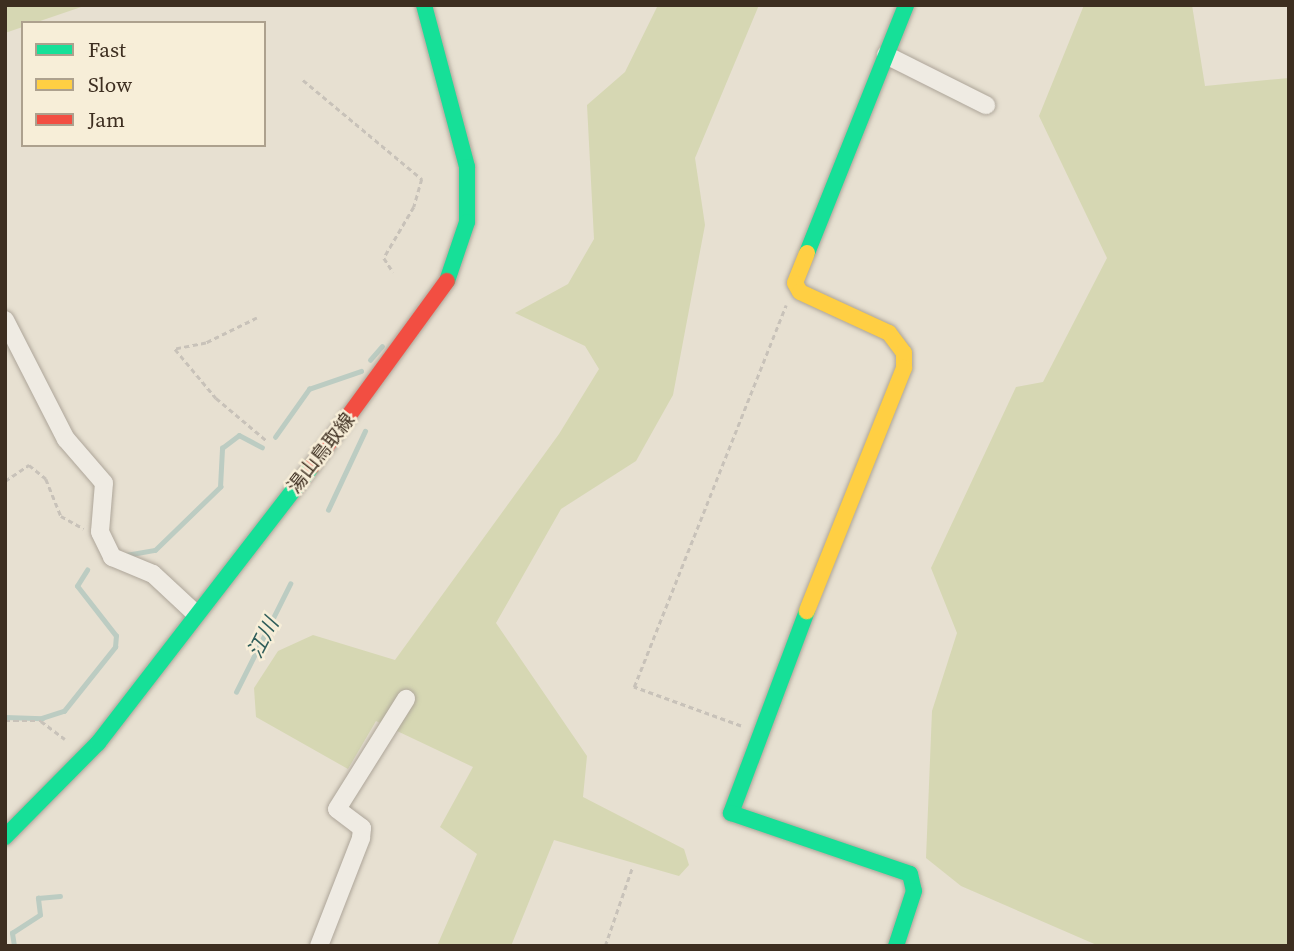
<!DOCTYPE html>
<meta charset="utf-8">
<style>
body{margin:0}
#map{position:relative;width:1294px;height:951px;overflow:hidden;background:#e7e0d1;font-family:"Source Serif 4","Noto Sans JP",serif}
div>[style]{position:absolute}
.green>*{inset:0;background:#d6d7b3}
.stream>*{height:4.5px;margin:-2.25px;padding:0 2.25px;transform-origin:2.25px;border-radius:2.25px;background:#bcccc2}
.path>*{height:2.5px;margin-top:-1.25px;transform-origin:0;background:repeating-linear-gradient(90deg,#c8c2b9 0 5px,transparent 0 8.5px)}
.roads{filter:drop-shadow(0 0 2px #ada599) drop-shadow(0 0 2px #ada599)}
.street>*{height:18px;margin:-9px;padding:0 9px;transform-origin:9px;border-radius:9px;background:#efebe3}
.fast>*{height:16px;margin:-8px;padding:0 8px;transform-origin:8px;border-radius:8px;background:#16e098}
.slow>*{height:16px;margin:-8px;padding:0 8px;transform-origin:8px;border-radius:8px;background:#ffcf43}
.jam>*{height:16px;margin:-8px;padding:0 8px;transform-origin:8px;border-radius:8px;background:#f24e42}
span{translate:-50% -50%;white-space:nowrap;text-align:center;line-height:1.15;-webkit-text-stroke:5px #f7eed8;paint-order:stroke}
.street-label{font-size:19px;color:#3d2e20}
.water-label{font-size:21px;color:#2f5d5a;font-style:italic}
.frame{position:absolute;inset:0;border:7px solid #3d2e20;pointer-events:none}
.legend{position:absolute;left:21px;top:21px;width:245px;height:126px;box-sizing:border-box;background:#f7eed8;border:2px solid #ada18e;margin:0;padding:9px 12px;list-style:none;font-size:21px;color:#3d2e20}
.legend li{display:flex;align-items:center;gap:14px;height:35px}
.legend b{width:35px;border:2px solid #ada18e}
</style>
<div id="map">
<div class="green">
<div style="clip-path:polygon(5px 5px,87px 5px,5px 33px)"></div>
<div style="clip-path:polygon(658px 5px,759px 5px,695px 158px,705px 225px,673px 395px,636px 461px,561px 509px,496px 623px,587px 756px,583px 797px,684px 849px,689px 865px,679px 876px,554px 840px,511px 946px,437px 946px,477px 854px,440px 827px,473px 767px,376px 721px,348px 769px,256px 717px,254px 688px,278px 651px,313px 635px,395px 660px,559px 434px,599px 369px,585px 346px,515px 313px,568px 284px,594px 239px,587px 105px,625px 72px)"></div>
<div style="clip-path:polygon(1084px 5px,1192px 5px,1205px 86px,1289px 78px,1289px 946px,1099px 946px,961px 886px,926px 858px,932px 711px,957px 633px,931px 568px,1016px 387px,1043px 382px,1107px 258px,1039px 116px)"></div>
</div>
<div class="stream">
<div style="left:370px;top:360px;width:18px;rotate:-49deg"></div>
<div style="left:275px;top:437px;width:59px;rotate:-54.7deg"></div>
<div style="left:309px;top:389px;width:55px;rotate:-19.1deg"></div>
<div style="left:328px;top:510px;width:87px;rotate:-64.9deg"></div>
<div style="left:126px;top:555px;width:29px;rotate:-10deg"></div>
<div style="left:155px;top:550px;width:91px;rotate:-44.1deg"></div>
<div style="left:220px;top:487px;width:39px;rotate:-87deg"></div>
<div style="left:222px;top:448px;width:21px;rotate:-37deg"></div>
<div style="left:239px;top:435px;width:26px;rotate:28deg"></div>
<div style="left:236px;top:692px;width:121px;rotate:-63.4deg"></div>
<div style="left:5px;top:717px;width:37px;rotate:2deg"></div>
<div style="left:42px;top:718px;width:23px;rotate:-18deg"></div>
<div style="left:64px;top:711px;width:82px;rotate:-51.4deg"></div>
<div style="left:115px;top:647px;width:11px;rotate:-85deg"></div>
<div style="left:116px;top:636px;width:63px;rotate:-128deg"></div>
<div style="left:77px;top:586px;width:19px;rotate:-58deg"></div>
<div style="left:14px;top:946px;width:13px;rotate:-99deg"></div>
<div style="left:12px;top:933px;width:33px;rotate:-33deg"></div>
<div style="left:40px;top:915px;width:17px;rotate:-97deg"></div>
<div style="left:38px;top:898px;width:22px;rotate:-5deg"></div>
</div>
<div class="path">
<div style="left:303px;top:80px;width:155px;rotate:39.8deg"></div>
<div style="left:422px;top:179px;width:29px;rotate:106deg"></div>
<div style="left:414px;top:207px;width:59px;rotate:120.5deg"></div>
<div style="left:384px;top:258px;width:17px;rotate:57deg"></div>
<div style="left:257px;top:318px;width:57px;rotate:153.9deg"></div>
<div style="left:206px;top:343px;width:32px;rotate:169deg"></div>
<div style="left:175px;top:349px;width:64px;rotate:50.1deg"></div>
<div style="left:216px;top:398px;width:67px;rotate:40.1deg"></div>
<div style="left:5px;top:481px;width:29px;rotate:-34deg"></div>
<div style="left:29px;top:465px;width:22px;rotate:39deg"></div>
<div style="left:46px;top:479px;width:40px;rotate:68deg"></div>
<div style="left:61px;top:516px;width:26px;rotate:29deg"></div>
<div style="left:5px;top:721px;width:36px"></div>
<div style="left:41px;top:721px;width:30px;rotate:37deg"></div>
<div style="left:741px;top:726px;width:114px;rotate:-160deg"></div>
<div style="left:634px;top:687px;width:411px;rotate:-68.3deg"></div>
<div style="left:605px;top:946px;width:83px;rotate:-70.9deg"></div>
</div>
<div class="roads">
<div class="street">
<div style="left:886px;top:55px;width:112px;rotate:26.6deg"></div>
<div style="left:5px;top:320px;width:134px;rotate:62.9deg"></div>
<div style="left:66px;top:439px;width:58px;rotate:49.2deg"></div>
<div style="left:104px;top:483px;width:49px;rotate:94.7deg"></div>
<div style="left:100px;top:532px;width:28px;rotate:64deg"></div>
<div style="left:112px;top:557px;width:44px;rotate:22.5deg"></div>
<div style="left:153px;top:574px;width:57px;rotate:42.9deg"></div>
<div style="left:319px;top:946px;width:116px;rotate:-68.7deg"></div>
<div style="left:361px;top:838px;width:10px;rotate:-84deg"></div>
<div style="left:362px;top:828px;width:31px;rotate:-143deg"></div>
<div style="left:337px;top:809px;width:130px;rotate:-57.9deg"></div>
</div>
<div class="fast">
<div style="left:424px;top:5px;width:168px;rotate:75.1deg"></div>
<div style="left:467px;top:167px;width:55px;rotate:90deg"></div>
<div style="left:467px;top:222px;width:62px;rotate:108.7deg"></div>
<div style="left:807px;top:253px;width:267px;rotate:-68.2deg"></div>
<div style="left:807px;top:611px;width:216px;rotate:110.6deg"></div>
<div style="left:731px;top:813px;width:189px;rotate:18.8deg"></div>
<div style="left:910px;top:874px;width:17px;rotate:77deg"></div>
<div style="left:914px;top:891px;width:58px;rotate:108.1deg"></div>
<div style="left:5px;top:837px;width:132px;rotate:-45.3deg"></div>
<div style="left:98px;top:743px;width:350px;rotate:-52.3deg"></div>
</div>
<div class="slow">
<div style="left:807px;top:253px;width:32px;rotate:112deg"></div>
<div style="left:795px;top:283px;width:10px;rotate:61deg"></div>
<div style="left:800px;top:292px;width:98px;rotate:24.7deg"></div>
<div style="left:889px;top:333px;width:25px;rotate:53deg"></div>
<div style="left:904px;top:353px;width:15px;rotate:90deg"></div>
<div style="left:904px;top:368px;width:262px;rotate:111.8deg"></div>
</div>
<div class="jam">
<div style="left:312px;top:466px;width:229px;rotate:-53.9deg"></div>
</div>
</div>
<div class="street-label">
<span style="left:321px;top:453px;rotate:-52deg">湯山鳥取線</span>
</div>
<div class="water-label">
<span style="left:263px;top:638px;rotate:-63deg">江川</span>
</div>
<div class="frame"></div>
<ul class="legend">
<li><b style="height:9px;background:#16e098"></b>Fast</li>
<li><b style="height:9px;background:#ffcf43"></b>Slow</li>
<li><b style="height:9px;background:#f24e42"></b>Jam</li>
</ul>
</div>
